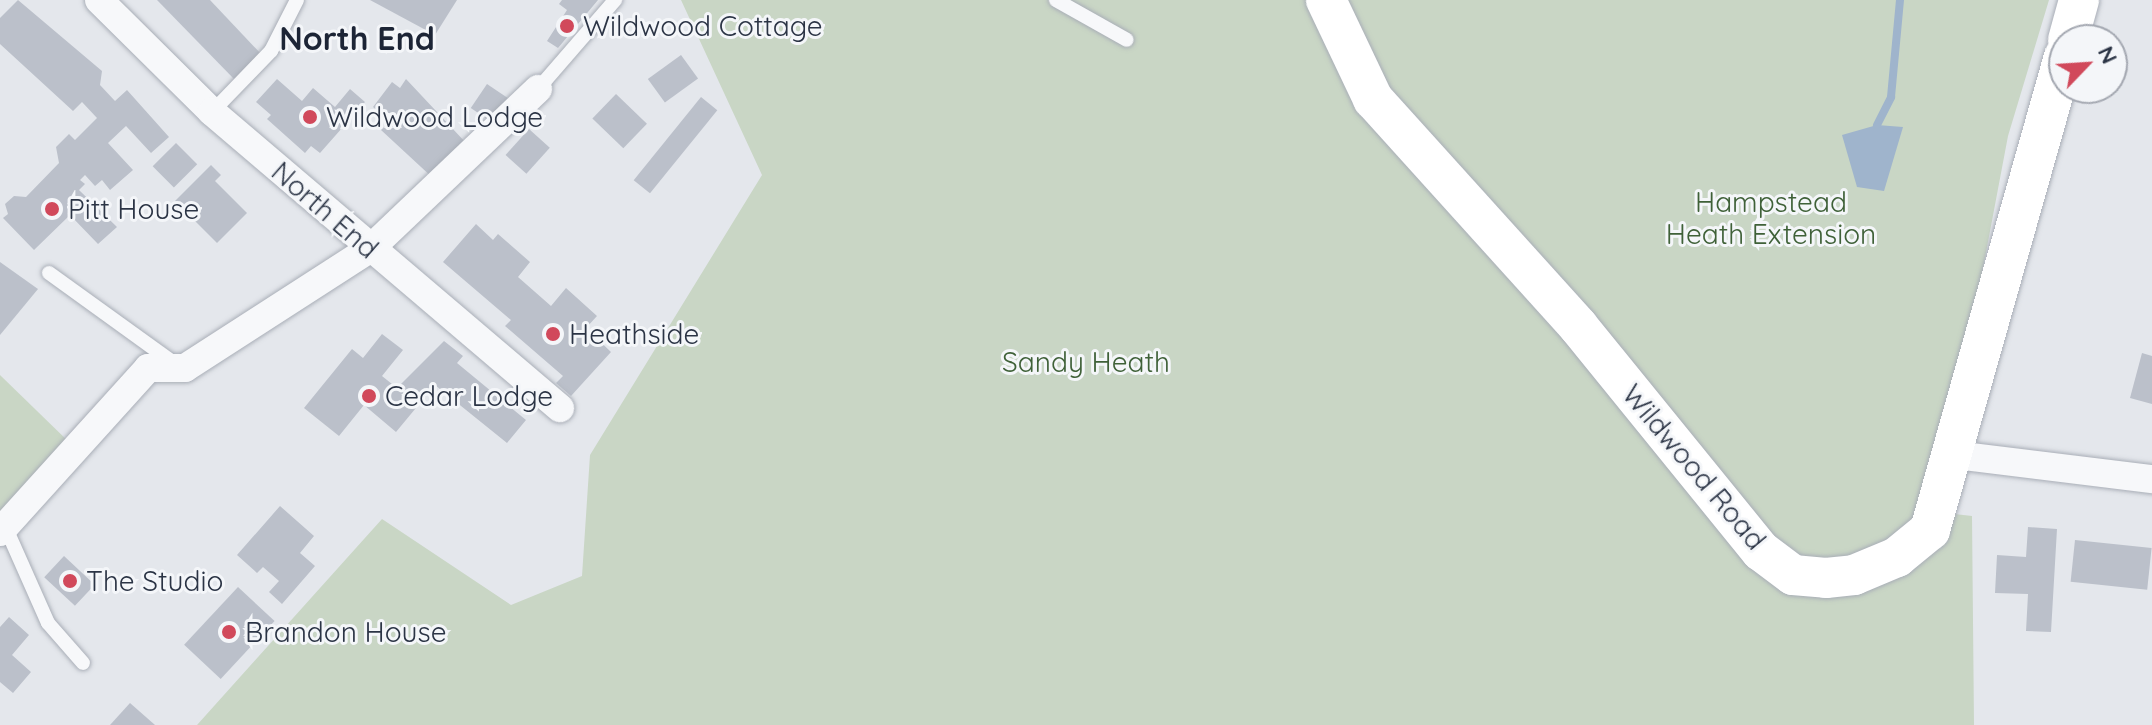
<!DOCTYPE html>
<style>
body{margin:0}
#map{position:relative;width:2152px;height:725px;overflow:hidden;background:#e4e7ec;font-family:Quicksand,sans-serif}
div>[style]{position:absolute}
.green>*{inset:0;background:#c9d6c5}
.water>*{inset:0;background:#9fb4cc}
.stream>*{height:8px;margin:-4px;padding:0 4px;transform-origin:4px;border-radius:4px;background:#9fb4cc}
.building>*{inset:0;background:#bbc0ca;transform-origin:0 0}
.roads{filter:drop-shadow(0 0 2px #a9aeb7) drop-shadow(0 0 2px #a9aeb7)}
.lane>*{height:14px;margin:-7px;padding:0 7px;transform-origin:7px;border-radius:7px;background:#f7f8fa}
.street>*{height:28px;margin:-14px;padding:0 14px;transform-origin:14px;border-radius:14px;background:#f7f8fa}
.secondary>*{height:40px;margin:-20px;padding:0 20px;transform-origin:20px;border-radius:20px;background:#fff}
.dots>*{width:22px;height:22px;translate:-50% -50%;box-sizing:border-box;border:4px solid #f4f6f9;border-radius:50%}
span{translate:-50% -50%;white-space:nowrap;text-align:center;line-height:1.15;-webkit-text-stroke:6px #f4f6f9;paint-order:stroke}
.poi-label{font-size:28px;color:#2b3445}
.left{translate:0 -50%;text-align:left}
.park-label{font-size:28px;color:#3f6138}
.street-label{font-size:28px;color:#2b3445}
.quarter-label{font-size:32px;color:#1d2536;font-weight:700}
.north{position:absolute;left:2048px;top:24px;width:80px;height:80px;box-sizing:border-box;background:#f4f6f9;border:2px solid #a4a8b1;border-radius:50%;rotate:65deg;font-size:22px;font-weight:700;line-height:32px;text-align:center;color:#2b3445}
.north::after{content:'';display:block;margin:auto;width:28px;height:36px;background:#d1495b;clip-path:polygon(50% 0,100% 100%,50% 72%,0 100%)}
</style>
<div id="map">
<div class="green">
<div style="clip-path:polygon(681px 0,2049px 0,2008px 136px,1937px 512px,1972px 516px,1974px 725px,197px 725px,382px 519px,511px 605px,582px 576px,590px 455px,762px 175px)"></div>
<div style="clip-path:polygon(0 375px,71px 444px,0 522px)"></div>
</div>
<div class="water">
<div style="clip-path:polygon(1877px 125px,1903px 127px,1884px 191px,1857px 187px,1842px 135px)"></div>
</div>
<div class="stream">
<div style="left:1877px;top:125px;width:31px;rotate:-63deg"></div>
<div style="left:1891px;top:97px;width:97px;rotate:-84.7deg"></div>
</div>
<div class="building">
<div style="clip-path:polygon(18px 0,102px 71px,100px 85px,115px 101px,127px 90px,169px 137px,151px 153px,126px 126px,108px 143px,133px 170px,110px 190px,102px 180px,95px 186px,85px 175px,80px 180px,85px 184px,79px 190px,117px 227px,98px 244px,70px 215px,34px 250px,3px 218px,8px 214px,5px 204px,14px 196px,26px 197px,59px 163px,56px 147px,69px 134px,75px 140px,97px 118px,82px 102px,73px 111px,0 44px,0 18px)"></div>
<div style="clip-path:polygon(157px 0,210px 0,262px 55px,234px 79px)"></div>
<div style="clip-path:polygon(370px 0,457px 0,435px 35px)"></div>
<div style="clip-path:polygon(562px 0,598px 0,558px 48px,547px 41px,567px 10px,559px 4px)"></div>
<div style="left:681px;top:55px;width:29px;height:41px;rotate:54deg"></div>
<div style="clip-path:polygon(277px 79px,302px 101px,313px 88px,335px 107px,350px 89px,365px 102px,320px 153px,311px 146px,305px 153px,267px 119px,271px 115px,256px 102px)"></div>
<div style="clip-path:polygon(406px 79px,467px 144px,434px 179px,381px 130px,390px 121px,373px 107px,392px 82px,400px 88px)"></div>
<div style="left:487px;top:84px;width:25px;height:29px;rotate:34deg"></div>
<div style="left:616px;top:94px;width:43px;height:34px;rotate:44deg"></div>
<div style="left:701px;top:97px;width:21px;height:107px;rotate:39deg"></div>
<div style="left:529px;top:129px;width:28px;height:35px;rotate:42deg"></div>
<div style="left:176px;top:143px;width:30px;height:33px;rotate:45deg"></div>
<div style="clip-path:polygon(211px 165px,221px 175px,215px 181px,247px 213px,217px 243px,175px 201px)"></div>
<div style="clip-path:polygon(476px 224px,493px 240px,498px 234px,530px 262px,518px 277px,551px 306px,566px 288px,597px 316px,586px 328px,611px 352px,571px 396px,556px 383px,563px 376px,505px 326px,511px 320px,443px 262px)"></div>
<div style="clip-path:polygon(0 262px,38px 289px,0 335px)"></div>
<div style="clip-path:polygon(382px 334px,403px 350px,382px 376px,397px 388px,444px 341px,463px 356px,457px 363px,526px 420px,507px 443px,435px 385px,396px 432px,364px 405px,339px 436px,304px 408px,352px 349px,363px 358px)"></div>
<div style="clip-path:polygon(2142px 353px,2152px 356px,2152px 404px,2130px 398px)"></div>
<div style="clip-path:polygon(280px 506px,314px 536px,300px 553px,315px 566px,282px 604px,269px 592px,279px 581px,263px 567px,257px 573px,237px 555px)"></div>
<div style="clip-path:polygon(2028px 527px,2057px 529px,2051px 632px,2026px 631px,2028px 594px,1995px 593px,1997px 555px,2026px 557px)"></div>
<div style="left:2075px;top:540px;width:77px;height:42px;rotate:6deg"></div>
<div style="left:64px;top:556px;width:42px;height:29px;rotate:43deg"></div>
<div style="left:238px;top:587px;width:50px;height:79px;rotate:43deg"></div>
<div style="clip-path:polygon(9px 617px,29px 635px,12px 655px,31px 672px,13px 693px,0 682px,0 627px)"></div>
<div style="clip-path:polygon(130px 703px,155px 725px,110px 725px)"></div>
</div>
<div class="roads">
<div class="lane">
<div style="left:1056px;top:0;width:81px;rotate:29.4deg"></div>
<div style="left:538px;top:89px;width:118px;rotate:-49.1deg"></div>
<div style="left:212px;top:112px;width:85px;rotate:-46deg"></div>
<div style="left:271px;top:51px;width:57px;rotate:-63deg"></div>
<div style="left:49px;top:273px;width:155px;rotate:35.8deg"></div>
<div style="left:5px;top:526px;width:106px;rotate:66.1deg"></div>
<div style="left:48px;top:623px;width:53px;rotate:48.8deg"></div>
</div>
<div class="street">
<div style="left:99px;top:0;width:159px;rotate:44.7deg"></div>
<div style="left:212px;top:112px;width:457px;rotate:40.4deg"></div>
<div style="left:1948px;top:454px;width:206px;rotate:7deg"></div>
<div style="left:0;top:532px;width:221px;rotate:-47.9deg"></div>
<div style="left:148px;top:368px;width:37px"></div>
<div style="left:185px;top:368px;width:220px;rotate:-32.8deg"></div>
<div style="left:370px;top:249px;width:232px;rotate:-43.6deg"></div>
</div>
<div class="secondary">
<div style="left:1326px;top:0;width:110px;rotate:64.6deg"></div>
<div style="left:1373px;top:99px;width:306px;rotate:47.9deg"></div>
<div style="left:1578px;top:326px;width:290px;rotate:50.9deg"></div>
<div style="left:1761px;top:551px;width:40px;rotate:37deg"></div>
<div style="left:1793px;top:575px;width:33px;rotate:5deg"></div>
<div style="left:1826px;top:578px;width:28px;rotate:-6deg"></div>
<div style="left:1854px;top:575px;width:47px;rotate:-22.7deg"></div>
<div style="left:1897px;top:557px;width:43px;rotate:-39.3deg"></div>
<div style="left:1930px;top:530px;width:492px;rotate:-74.2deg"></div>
<div style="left:2068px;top:40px;width:41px;rotate:-74.6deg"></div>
</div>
</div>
<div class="dots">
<div style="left:567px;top:26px;background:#d1495b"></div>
<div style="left:310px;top:117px;background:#d1495b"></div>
<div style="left:52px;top:209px;background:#d1495b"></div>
<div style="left:553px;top:334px;background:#d1495b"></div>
<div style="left:369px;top:396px;background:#d1495b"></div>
<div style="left:70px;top:581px;background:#d1495b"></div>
<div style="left:229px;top:632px;background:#d1495b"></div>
</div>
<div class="poi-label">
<span class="left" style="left:583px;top:26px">Wildwood Cottage</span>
<span class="left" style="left:326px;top:117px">Wildwood Lodge</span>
<span class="left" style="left:68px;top:209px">Pitt House</span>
<span class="left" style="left:569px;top:334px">Heathside</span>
<span class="left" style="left:385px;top:396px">Cedar Lodge</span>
<span class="left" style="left:86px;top:581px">The Studio</span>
<span class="left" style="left:245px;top:632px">Brandon House</span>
</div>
<div class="park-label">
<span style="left:1771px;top:218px">Hampstead<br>Heath Extension</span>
<span style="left:1086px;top:362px">Sandy Heath</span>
</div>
<div class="street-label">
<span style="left:325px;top:210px;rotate:41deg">North End</span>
<span style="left:1694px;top:467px;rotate:50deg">Wildwood Road</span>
</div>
<div class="quarter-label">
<span style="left:357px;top:38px">North End</span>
</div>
<div class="north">N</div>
</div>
